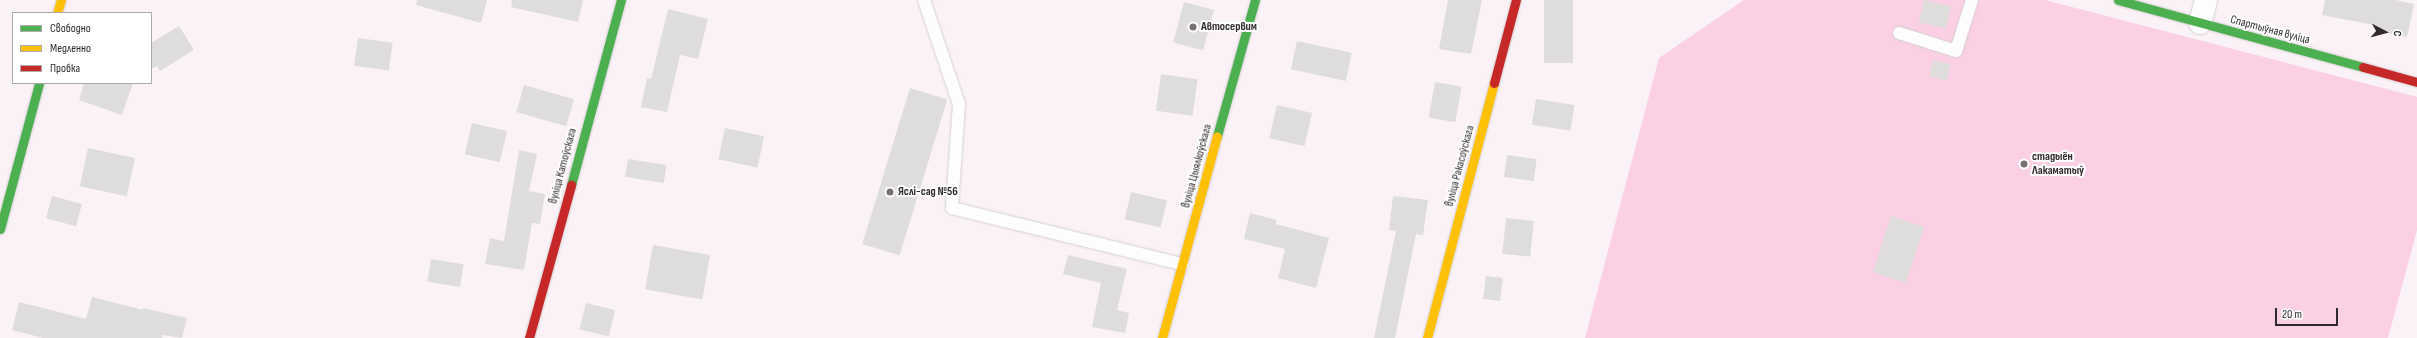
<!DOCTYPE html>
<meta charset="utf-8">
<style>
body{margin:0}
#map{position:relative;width:2417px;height:338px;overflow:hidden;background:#faf2f6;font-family:"Sofia Sans Condensed",sans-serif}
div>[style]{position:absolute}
.green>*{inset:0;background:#fbd0e4}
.building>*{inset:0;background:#dfdddc;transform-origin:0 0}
.roads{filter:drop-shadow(0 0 1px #d5d0d3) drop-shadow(0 0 1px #d5d0d3)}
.lane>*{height:12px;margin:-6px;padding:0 6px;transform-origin:6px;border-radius:6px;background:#fefdfe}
.street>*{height:22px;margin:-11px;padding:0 11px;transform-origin:11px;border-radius:11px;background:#fefdfe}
.fast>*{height:9px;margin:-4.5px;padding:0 4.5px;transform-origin:4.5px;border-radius:4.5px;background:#4caf50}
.slow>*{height:9px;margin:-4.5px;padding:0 4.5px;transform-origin:4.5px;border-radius:4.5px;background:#ffc107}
.jam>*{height:9px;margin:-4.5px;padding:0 4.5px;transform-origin:4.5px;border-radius:4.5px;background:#c62828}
.dots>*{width:11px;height:11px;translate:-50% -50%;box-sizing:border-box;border:2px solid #fff;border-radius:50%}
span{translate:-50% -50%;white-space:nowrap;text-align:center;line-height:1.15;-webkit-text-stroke:4px #fff;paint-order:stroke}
.poi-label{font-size:12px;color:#302a2d;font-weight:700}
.left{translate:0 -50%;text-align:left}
.street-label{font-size:12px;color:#302a2d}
.legend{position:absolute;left:12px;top:12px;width:140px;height:72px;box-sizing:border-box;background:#fff;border:1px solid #acaaab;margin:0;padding:5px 7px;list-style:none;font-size:12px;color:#302a2d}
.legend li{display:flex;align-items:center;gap:8px;height:20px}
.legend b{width:20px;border:1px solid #acaaab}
.north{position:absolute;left:2365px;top:12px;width:40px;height:40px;-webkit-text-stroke:3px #fff;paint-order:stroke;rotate:96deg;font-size:11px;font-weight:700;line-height:16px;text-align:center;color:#302a2d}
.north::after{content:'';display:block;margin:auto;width:14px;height:18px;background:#302a2d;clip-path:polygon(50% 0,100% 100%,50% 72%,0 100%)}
.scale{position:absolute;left:2275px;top:308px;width:63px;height:18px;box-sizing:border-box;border:2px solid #302a2d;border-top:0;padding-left:5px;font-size:12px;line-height:14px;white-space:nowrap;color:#302a2d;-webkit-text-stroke:3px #fff;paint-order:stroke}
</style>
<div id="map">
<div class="green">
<div style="clip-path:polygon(1744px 0,2045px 0,2417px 97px,2417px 230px,2388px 338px,1585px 338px,1659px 58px)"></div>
</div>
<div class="building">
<div style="clip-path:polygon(417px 0,487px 0,481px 23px,416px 5px)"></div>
<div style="clip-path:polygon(512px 0,583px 0,578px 22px,511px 7px)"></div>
<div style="clip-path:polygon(1448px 0,1482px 0,1471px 54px,1439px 49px)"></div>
<div style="left:1544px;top:0;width:29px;height:63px"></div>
<div style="left:1924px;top:0;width:28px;height:23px;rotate:13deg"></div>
<div style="clip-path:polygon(2325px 0,2396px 0,2414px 4px,2407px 37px,2378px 31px,2379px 26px,2322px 15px)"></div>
<div style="left:1184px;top:2px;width:31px;height:42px;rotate:15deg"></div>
<div style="clip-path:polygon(668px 9px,708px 19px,698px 59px,680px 55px,667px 112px,641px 107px,647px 78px,651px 79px)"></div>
<div style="clip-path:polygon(179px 26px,194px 50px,160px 71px,157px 66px,151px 69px,151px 43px)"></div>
<div style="left:358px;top:38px;width:35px;height:28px;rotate:8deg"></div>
<div style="left:1297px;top:41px;width:56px;height:29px;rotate:12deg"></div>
<div style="left:1933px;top:60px;width:18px;height:17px;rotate:13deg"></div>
<div style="left:1161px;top:74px;width:37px;height:37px;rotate:8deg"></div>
<div style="left:1435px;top:82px;width:27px;height:36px;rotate:10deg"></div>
<div style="clip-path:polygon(84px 83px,133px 83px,122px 115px,79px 100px)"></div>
<div style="left:524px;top:85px;width:52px;height:28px;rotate:16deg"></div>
<div style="left:910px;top:88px;width:39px;height:163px;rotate:17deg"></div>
<div style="left:1536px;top:99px;width:39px;height:26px;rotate:9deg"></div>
<div style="left:1277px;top:105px;width:36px;height:34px;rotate:13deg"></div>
<div style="left:472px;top:123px;width:36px;height:32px;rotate:13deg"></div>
<div style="left:725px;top:128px;width:40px;height:32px;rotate:12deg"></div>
<div style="left:88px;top:148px;width:48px;height:39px;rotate:12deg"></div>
<div style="clip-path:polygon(519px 150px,537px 154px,529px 191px,545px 194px,540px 224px,532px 223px,524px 270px,485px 264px,490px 238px,504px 241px)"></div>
<div style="left:1507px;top:155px;width:30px;height:22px;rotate:8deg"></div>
<div style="left:628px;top:159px;width:39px;height:18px;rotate:9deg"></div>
<div style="left:1131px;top:192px;width:37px;height:28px;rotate:13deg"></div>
<div style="left:52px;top:196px;width:31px;height:23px;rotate:15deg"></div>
<div style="clip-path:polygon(1393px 196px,1428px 200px,1423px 235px,1416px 234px,1395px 338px,1374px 338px,1396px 231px,1389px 230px)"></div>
<div style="clip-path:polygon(1250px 213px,1277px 220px,1276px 224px,1329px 238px,1316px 288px,1278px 278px,1285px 249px,1244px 239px)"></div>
<div style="left:1891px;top:216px;width:35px;height:59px;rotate:18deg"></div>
<div style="left:1506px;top:218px;width:28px;height:36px;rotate:6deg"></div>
<div style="left:653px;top:245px;width:58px;height:45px;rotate:10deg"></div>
<div style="clip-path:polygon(1068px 255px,1127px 269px,1117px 310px,1129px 313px,1125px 333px,1092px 327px,1101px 283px,1063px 274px)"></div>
<div style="left:431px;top:259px;width:33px;height:23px;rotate:9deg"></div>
<div style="left:1486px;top:276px;width:17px;height:23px;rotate:7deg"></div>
<div style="clip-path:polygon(92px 297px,143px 310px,143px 308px,187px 318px,182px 338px,163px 335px,162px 338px,43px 338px,12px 330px,19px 302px,86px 319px)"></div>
<div style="left:586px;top:303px;width:30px;height:27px;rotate:14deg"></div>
</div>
<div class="roads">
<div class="lane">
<div style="left:924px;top:0;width:110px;rotate:71.4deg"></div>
<div style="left:959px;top:104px;width:104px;rotate:93.9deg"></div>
<div style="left:952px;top:208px;width:237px;rotate:13.7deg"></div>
<div style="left:1899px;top:33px;width:60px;rotate:17.5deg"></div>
<div style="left:1956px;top:51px;width:53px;rotate:-72.6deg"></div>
</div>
<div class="street">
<div style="left:2200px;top:23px;width:24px;rotate:-75deg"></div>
</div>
<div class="fast">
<div style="left:2118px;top:0;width:254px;rotate:15.3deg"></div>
<div style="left:1217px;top:136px;width:141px;rotate:-74.4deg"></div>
<div style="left:571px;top:185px;width:192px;rotate:-74.9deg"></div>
<div style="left:0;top:229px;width:151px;rotate:-75deg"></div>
</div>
<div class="slow">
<div style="left:57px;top:13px;width:14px;rotate:-73deg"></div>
<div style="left:1162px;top:338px;width:209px;rotate:-74.8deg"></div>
<div style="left:1427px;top:338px;width:264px;rotate:-75.3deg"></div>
</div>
<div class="jam">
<div style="left:2363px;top:67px;width:56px;rotate:15.5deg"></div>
<div style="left:1494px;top:83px;width:86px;rotate:-75.2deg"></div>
<div style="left:529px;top:338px;width:159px;rotate:-74.6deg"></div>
</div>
</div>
<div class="dots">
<div style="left:1193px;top:27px;background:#777073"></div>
<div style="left:2024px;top:164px;background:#777073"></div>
<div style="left:890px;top:192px;background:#777073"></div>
</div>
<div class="poi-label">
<span class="left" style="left:1201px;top:27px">Автосервим</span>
<span class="left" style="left:2032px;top:164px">стадыён<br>Лакаматыў</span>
<span class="left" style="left:898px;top:192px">Яслі-сад №56</span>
</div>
<div class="street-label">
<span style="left:2270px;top:30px;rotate:15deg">Спартыўная вуліца</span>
<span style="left:563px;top:166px;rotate:-75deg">вуліца Катоўскага</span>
<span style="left:1197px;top:166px;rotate:-75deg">вуліца Цыялкоўскага</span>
<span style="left:1460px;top:166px;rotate:-75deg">вуліца Ракасоўскага</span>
</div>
<ul class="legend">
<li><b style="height:5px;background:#4caf50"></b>Свободно</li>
<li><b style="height:5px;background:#ffc107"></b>Медленно</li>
<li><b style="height:5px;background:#c62828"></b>Пробка</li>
</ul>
<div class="north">С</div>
<div class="scale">20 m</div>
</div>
